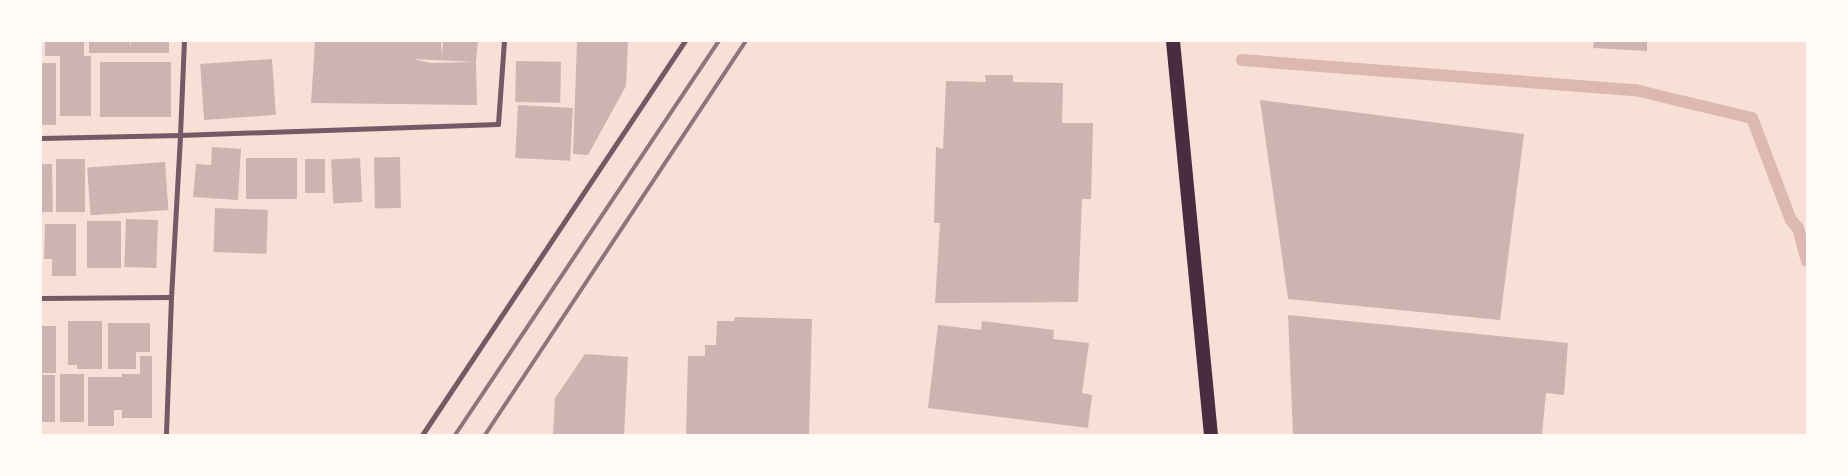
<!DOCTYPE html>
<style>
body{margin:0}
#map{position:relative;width:1848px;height:476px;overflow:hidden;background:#f7e1d7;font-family:Montserrat,sans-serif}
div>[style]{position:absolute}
.stream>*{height:12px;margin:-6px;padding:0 6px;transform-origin:6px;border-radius:6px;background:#dcb8b0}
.building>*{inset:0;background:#ccb4b1;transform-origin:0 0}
.minor>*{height:5px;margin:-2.5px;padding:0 2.5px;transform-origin:2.5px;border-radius:2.5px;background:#755966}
.trunk>*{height:14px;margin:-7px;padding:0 7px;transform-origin:7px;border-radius:7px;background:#4a2c40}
.rail>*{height:4px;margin:-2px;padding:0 2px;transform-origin:2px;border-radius:2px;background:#8f747c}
span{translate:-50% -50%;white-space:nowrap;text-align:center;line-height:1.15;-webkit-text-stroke:5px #fffaf5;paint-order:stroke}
.frame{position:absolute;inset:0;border:42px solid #fffaf5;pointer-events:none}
</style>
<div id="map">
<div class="stream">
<div style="left:1242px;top:60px;width:394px;rotate:4.4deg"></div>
<div style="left:1635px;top:90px;width:120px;rotate:13.5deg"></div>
<div style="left:1752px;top:118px;width:109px;rotate:69.1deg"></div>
<div style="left:1791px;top:220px;width:11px;rotate:49deg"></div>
<div style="left:1798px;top:228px;width:34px;rotate:75deg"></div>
</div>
<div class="building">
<div style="clip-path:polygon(45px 41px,84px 41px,84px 56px,91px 56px,91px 116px,60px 116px,60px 56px,45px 56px)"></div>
<div style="clip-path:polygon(89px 41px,130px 41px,130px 49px,131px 41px,169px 41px,169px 53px,89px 53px)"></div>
<div style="clip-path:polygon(315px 41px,441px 41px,442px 57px,443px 41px,478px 41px,476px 62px,413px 59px,431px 63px,476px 62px,477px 105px,311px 103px)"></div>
<div style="clip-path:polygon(577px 41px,628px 41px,626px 86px,588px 155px,573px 154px)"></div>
<div style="clip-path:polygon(1594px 41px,1647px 41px,1647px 51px,1593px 48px)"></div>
<div style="left:272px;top:59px;width:56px;height:72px;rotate:86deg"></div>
<div style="left:516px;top:61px;width:45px;height:41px;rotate:1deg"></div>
<div style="left:100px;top:62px;width:71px;height:55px"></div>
<div style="left:41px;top:63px;width:15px;height:62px"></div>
<div style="clip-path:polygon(985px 75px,1013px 75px,1013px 82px,1063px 83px,1062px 123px,1093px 123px,1091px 199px,1082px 199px,1078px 302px,935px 303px,940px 223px,934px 223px,936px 147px,943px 149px,946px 81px,986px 82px)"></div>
<div style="clip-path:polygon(1260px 100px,1524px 134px,1500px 320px,1288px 299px)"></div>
<div style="left:518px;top:105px;width:55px;height:53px;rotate:3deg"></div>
<div style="clip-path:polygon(212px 147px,241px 149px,238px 200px,193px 197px,196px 164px,211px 165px)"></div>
<div style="left:400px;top:157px;width:51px;height:26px;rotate:89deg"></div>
<div style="left:246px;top:158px;width:51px;height:41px"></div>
<div style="left:360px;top:158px;width:44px;height:29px;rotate:87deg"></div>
<div style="left:85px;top:159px;width:53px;height:29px;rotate:90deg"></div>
<div style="left:305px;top:159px;width:20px;height:34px"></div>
<div style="left:165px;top:162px;width:48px;height:78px;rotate:86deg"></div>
<div style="left:52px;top:164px;width:48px;height:11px;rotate:89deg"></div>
<div style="left:215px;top:208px;width:53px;height:44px;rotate:2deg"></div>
<div style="left:126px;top:219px;width:32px;height:48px;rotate:2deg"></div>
<div style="left:87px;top:221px;width:34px;height:47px"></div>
<div style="clip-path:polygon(45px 224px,76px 224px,76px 276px,52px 276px,52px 259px,44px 259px)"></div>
<div style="clip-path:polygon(1288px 315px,1568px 343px,1564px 395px,1546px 393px,1542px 435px,1293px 435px)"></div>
<div style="clip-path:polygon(735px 317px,812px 319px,809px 435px,686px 435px,688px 356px,705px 356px,705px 345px,716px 345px,717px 321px,734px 321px)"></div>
<div style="clip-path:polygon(68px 321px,102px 321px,102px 369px,77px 369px,77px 365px,68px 365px)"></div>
<div style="clip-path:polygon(982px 321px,1054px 330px,1053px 339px,1089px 343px,1082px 393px,1092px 395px,1088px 428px,928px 408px,938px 325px,981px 330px)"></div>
<div style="clip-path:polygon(108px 323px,150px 323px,150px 352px,136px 352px,136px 369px,108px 369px)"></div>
<div style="left:41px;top:326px;width:15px;height:47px"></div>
<div style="clip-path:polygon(585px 354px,628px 357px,624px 435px,553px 435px,555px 398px)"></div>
<div style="clip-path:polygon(140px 356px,152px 356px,152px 418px,122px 418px,122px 410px,114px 410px,114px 426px,88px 426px,88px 377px,122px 377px,122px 374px,140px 374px)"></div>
<div style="left:60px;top:374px;width:24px;height:48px"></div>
<div style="left:41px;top:375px;width:14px;height:47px"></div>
</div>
<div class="minor">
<div style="left:41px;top:138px;width:139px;rotate:-1.2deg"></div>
<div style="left:180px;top:135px;width:94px;rotate:-87.6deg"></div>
<div style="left:171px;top:297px;width:162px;rotate:-86.8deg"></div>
<div style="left:180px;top:135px;width:318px;rotate:-2deg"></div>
<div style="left:498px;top:124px;width:83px;rotate:-85.9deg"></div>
<div style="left:41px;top:298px;width:130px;rotate:-0.4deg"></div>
<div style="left:171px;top:297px;width:138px;rotate:92.1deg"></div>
<div style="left:422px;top:435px;width:474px;rotate:-56.3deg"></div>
</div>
<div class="trunk">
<div style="left:1173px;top:41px;width:396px;rotate:84.5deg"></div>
</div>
<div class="rail">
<div style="left:455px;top:435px;width:474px;rotate:-56.2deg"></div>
<div style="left:485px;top:435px;width:473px;rotate:-56.5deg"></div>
</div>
<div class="frame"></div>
</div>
